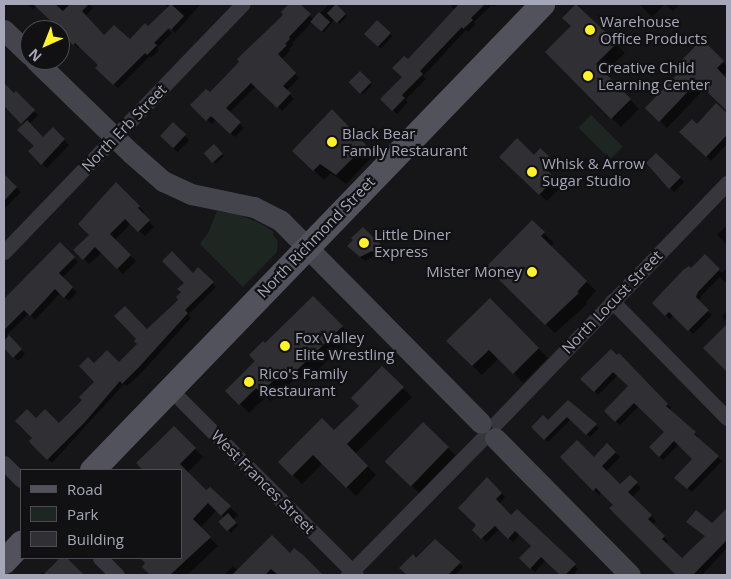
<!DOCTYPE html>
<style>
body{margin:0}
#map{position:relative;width:731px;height:579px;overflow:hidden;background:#161517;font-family:"Open Sans",sans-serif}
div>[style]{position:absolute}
.green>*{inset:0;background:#1d2620;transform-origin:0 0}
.shadow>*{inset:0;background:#0007;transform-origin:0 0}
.building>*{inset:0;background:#303034;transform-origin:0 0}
.street>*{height:15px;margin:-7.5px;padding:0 7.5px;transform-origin:7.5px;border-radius:7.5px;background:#37363d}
.secondary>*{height:21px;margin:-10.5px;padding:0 10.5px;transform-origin:10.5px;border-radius:10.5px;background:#44444d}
.primary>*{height:25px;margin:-12.5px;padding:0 12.5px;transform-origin:12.5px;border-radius:12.5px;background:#52525c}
.dots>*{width:14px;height:14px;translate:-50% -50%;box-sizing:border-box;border:2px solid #111012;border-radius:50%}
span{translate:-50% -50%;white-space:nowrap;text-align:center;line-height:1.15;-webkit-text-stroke:4.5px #111012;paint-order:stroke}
.poi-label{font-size:15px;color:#a6a6b9}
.left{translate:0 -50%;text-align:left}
.right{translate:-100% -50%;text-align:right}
.street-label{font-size:15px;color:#a6a6b9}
.frame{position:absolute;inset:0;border:5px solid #a6a6b9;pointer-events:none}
.legend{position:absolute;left:20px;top:469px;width:162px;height:90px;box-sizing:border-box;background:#111012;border:1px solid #4d4c55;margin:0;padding:6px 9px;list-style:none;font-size:15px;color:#a6a6b9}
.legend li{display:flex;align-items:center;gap:10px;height:25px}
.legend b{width:25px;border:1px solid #4d4c55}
.north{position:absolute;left:20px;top:20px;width:50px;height:50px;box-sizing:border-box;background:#111012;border:1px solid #4d4c55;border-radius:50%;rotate:224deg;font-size:14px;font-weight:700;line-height:20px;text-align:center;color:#a6a6b9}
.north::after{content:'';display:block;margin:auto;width:18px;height:22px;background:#fff326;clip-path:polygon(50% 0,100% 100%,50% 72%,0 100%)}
</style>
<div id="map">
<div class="green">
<div style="left:591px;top:115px;width:45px;height:18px;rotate:45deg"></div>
<div style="clip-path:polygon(217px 211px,236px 214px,260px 223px,274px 232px,273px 235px,278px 241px,277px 252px,243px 287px,200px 244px,208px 233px)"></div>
</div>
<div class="shadow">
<div style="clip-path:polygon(27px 4px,89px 4px,93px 8px,85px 16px,104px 37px,130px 41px,148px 28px,168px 8px,164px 4px,201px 4px,175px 33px,167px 25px,165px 27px,172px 33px,157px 48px,159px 50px,151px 58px,150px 56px,118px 88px,97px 68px,99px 65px,80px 46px,78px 48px,72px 42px,70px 43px,60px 33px,61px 30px,36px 5px,33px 9px)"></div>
<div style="clip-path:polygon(291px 4px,298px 4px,314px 20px,329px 4px,334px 4px,347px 16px,340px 24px,335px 19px,323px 33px,312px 22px,292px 43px,294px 44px,289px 49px,290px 51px,281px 60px,299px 78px,286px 91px,294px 99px,282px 111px,256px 86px,229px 113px,244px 128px,235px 137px,216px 120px,212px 124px,192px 105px,210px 94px,285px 15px,282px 12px)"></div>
<div style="clip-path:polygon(449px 4px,497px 4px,494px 7px,492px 5px,474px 22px,476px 24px,468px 32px,466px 30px,423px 76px,426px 79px,405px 100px,408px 102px,397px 114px,382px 99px,403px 77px,408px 61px,455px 10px)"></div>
<div style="clip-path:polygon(577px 4px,625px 53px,604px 73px,639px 109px,621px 127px,547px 52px,572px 26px,564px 18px)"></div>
<div style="clip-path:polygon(639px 4px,677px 4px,679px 5px,673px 11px,665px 4px,652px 17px)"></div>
<div style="left:377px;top:22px;width:21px;height:17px;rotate:43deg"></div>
<div style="clip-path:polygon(702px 41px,727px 66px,727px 72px,723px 76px,727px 80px,727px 110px,705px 88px,667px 128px,647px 108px,687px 66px)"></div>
<div style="left:360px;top:73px;width:17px;height:13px;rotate:45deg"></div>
<div style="clip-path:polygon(4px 84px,38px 115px,29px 124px,43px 138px,53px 129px,69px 145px,47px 168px,30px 151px,35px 146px,24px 125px,4px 107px)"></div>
<div style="clip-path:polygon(716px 105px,727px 115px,727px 144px,711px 161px,681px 132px,697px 126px)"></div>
<div style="clip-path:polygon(332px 111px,374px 155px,346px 184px,331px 173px,324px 180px,294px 151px)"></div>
<div style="left:173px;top:124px;width:23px;height:17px;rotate:45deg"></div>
<div style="left:214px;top:146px;width:14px;height:11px;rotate:45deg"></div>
<div style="clip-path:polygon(540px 149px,556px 165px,548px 173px,562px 186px,547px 201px,501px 157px,534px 156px)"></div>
<div style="clip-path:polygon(656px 155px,684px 182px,674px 192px,648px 163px)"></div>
<div style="clip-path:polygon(4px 175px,21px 192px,4px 209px)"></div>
<div style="clip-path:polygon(116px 184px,144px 212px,142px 214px,154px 227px,145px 236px,131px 223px,115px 240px,136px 261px,123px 274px,102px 252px,89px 264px,75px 250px,90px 235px)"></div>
<div style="clip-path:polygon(532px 222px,554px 243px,550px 247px,596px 291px,586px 302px,587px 304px,555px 333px,488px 267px)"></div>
<div style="clip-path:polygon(727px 225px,727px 245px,717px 235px)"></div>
<div style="clip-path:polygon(363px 229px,385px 251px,380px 257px,377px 254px,365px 261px,353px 251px)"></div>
<div style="clip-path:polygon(60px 244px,78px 262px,62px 278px,77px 292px,69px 301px,60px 293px,35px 320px,29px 313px,7px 335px,25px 354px,18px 361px,4px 346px,4px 300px)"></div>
<div style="clip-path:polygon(705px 256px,722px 273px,727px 268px,727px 284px,720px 277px,701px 296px,699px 302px,712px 315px,693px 334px,674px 315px,670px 319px,654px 303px)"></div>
<div style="clip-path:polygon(198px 269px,216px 287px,188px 315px,191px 318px,143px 371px,127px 386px,124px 384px,52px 463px,33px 445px,36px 420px,59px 425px,83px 400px,96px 382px,94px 365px,119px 363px,139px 344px,147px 330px,180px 300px,193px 274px)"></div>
<div style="clip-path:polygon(313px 297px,352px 337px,305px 382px,299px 376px,270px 401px,266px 397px,249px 413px,227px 391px,256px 361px,265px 345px)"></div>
<div style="clip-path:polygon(490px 299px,548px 358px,523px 383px,499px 358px,482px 375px,448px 341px)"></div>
<div style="clip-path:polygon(727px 311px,727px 322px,722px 316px)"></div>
<div style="clip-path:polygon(619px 355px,671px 408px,669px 410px,699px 437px,697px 439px,722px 461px,692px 492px,680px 482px,694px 459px,679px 444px,663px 460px,650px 447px,666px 432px,639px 406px,620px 425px,605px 411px,630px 386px,618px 375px,598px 395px,582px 379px)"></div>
<div style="clip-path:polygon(382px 368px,412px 397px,355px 454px,376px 475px,356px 496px,323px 463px,302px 484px,280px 462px,334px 432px,361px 406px)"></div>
<div style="clip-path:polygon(568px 402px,599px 428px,590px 437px,571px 419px,548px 442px,533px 427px,548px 421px)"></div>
<div style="left:423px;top:424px;width:45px;height:52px;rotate:44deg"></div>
<div style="clip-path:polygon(174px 428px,203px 457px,187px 473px,206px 492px,210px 488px,238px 515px,233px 520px,238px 525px,231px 533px,221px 523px,225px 518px,217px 510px,200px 528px,218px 546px,187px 575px,152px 575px,143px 567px,147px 563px,141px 558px,181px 558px,181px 470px,145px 470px,138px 463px)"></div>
<div style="clip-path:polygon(607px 445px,620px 457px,606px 472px,620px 486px,630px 477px,641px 488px,632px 497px,656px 521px,652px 525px,668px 541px,666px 544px,683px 561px,706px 537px,712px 525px,727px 510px,727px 548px,702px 575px,677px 575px,611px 508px,615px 505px,601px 492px,599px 495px,562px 457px,594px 459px)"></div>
<div style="clip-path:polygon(487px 478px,505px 497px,499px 504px,511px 516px,517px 510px,578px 569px,575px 573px,577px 575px,561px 575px,546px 560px,535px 572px,521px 558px,532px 546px,520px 534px,513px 542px,500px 529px,486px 542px,474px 530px,478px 525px)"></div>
<div style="clip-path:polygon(435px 540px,463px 567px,455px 575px,409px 575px,401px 568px,416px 559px)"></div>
<div style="clip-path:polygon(290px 554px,301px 555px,321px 575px,224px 575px,233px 566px,238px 571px)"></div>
<div style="clip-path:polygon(62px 558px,65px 558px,82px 575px,40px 575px,43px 572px,45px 575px)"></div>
</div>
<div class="building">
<div style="clip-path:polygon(33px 4px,55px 4px,63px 11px,70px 4px,89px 4px,82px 11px,104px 35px,114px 25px,130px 39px,145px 23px,148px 26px,171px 4px,184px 16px,171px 30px,169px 28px,154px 43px,157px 45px,147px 55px,145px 53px,113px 85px,95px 68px,98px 65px,75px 43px,73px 45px,67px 39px,65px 40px,60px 35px,60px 30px)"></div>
<div style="clip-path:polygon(289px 4px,300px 4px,311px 14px,289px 37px,290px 39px,285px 44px,287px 45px,278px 54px,296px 73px,283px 86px,291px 93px,277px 108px,251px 83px,226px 108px,241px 122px,230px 134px,211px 116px,206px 121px,190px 105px,206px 89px,210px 92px,239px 62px,237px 59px,283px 15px,281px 12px)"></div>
<div style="left:336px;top:4px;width:14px;height:13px;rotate:45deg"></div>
<div style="clip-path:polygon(459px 4px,485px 4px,471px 18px,473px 20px,463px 29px,462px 27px,420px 71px,423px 74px,402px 95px,405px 98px,392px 111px,380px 99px,402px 77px,392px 68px,404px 56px,408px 59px)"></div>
<div style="clip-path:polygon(576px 4px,617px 43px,596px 64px,631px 99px,611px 119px,545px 52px,571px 26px,562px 18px)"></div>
<div style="left:319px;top:12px;width:15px;height:13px;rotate:42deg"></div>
<div style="left:377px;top:20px;width:19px;height:19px;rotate:43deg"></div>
<div style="clip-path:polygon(702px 39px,724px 61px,717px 68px,727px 79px,727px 111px,697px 82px,659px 122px,645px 108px,685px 66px,680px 62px)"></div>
<div style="left:360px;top:71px;width:16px;height:16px;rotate:45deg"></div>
<div style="clip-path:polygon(4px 83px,14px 93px,16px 91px,35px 110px,21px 124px,4px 106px)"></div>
<div style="clip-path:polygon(716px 103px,727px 113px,727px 135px,706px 157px,679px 132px,692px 119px,697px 124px)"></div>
<div style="clip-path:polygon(332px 109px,366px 145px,336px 175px,320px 164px,313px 171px,292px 151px)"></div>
<div style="clip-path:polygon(27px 120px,43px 137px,53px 127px,65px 139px,41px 165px,28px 151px,34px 146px,17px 130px)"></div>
<div style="left:173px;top:122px;width:18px;height:19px;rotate:43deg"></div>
<div style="clip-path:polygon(517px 138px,534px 155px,540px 148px,550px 157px,542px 165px,555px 178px,539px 195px,499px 157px)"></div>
<div style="left:214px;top:144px;width:13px;height:14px;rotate:48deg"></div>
<div style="clip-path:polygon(656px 153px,681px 177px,669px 189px,646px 163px)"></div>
<div style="clip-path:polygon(4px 174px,17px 187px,4px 201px)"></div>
<div style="clip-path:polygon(116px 182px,140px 206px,138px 208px,150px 220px,138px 232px,125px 219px,110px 234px,131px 255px,117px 269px,95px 247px,83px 260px,73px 250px,89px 235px,78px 224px)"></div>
<div style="clip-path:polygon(532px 220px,545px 232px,541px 236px,587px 281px,577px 292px,579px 293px,545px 325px,486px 267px)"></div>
<div style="clip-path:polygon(363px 227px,382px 246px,374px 253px,372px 251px,360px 257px,347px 246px,353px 240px,351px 238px)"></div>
<div style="clip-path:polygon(60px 242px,75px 257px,59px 273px,73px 287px,64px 298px,55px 289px,30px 316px,24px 310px,4px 330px,4px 299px)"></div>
<div style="clip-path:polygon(172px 251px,193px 273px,198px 267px,214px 282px,185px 310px,188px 313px,139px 367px,122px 384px,120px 381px,85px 422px,47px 460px,32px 445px,29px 441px,32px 438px,15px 421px,27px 409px,36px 418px,45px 409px,59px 423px,82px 400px,79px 397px,94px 382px,79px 366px,88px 357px,94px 363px,107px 350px,119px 362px,137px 344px,134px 341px,136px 339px,114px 316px,125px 306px,147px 329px,178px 300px,176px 297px,181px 292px,177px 289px,184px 283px,162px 261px)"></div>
<div style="clip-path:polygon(705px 254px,720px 269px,698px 292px,696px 297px,709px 310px,688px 331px,669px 312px,665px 316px,652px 303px,683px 270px,689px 266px,691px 268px)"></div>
<div style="clip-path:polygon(313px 296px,343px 326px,294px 373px,289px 368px,260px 392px,256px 388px,239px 405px,225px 391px,255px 361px,249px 355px,263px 341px,265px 343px)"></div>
<div style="clip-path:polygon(490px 298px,539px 348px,513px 374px,489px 350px,472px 366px,446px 341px)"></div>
<div style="clip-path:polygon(727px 324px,727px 372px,703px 348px)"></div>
<div style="clip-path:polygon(9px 335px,22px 349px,13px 358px,4px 348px,4px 341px)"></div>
<div style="clip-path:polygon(611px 349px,617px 355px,619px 353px,668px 404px,666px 406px,696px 432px,694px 434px,719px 456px,687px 489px,674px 478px,692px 459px,674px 441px,659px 457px,649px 447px,664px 432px,634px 403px,615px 422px,604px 411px,628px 386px,613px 372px,594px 392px,580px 379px)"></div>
<div style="clip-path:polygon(382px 366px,404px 387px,347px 444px,368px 466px,346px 488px,313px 455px,292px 476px,278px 462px,322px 418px,334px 430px,359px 406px,351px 398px)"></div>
<div style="clip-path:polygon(568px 400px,597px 424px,586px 435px,567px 417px,544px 440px,531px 427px,543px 415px,548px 420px)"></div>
<div style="left:423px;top:422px;width:36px;height:55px;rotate:44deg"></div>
<div style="clip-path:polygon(174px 426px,196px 448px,180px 464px,206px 490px,210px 487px,231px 506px,221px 516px,208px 503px,193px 519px,211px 537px,170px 575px,150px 575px,142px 567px,145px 563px,140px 558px,181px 558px,181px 470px,143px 470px,136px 463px)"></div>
<div style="clip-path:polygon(577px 440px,594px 457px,607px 443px,616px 452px,602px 466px,620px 484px,630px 475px,638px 482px,628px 492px,652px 515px,648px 519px,665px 536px,662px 539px,682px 558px,705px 536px,686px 522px,696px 510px,712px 523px,727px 508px,727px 540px,693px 575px,676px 575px,609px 508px,613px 505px,596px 488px,593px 491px,560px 457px)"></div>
<div style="clip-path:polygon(487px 477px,502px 493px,496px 499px,511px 515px,517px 509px,576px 564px,565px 575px,560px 575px,541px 557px,530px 569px,519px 558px,531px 546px,515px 531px,508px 539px,495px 526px,481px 539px,472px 530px,476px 525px,458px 508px)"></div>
<div style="left:228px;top:513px;width:13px;height:13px;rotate:48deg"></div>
<div style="clip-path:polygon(272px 535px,290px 553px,294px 548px,302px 554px,323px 575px,278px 575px,271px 569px,265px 575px,232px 575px)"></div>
<div style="clip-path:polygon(435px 539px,461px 562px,448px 575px,407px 575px,399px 568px,413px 554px,416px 558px)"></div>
<div style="clip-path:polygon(60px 558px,67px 558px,84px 575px,43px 575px)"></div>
</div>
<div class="street">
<div style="left:4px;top:252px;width:344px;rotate:-46.1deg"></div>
<div style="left:612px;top:301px;width:164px;rotate:45.5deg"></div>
<div style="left:170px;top:389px;width:263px;rotate:45deg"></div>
<div style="left:497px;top:422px;width:332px;rotate:-46.1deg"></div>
<div style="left:4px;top:463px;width:24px;rotate:45deg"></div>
<div style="left:100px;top:558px;width:24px;rotate:45deg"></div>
<div style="left:348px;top:575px;width:194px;rotate:-45.4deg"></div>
</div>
<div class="secondary">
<div style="left:4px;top:30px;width:36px;rotate:44deg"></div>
<div style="left:35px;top:60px;width:134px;rotate:44.1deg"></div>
<div style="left:131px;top:153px;width:43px;rotate:41.2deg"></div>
<div style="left:163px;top:181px;width:31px;rotate:25deg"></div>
<div style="left:191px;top:194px;width:64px;rotate:11.7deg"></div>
<div style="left:254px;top:207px;width:30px;rotate:27deg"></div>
<div style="left:281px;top:221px;width:284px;rotate:45.3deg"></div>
<div style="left:495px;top:438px;width:192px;rotate:45.4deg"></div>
</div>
<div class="primary">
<div style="left:92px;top:470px;width:648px;rotate:-46deg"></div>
<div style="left:4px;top:561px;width:25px;rotate:-47deg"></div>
</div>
<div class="dots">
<div style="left:590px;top:30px;background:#fff326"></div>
<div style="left:588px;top:76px;background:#fff326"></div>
<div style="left:332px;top:142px;background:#fff326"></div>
<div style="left:532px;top:172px;background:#fff326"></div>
<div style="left:364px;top:243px;background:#fff326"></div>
<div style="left:532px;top:272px;background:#fff326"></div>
<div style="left:285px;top:346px;background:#fff326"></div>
<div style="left:249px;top:382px;background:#fff326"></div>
</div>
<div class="poi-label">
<span class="left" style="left:600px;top:30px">Warehouse<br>Office Products</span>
<span class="left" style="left:598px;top:76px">Creative Child<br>Learning Center</span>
<span class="left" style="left:342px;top:142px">Black Bear<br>Family Restaurant</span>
<span class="left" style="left:542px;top:172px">Whisk &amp; Arrow<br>Sugar Studio</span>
<span class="left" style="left:374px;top:243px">Little Diner<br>Express</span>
<span class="right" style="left:522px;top:272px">Mister Money</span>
<span class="left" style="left:295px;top:346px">Fox Valley<br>Elite Wrestling</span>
<span class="left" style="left:259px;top:382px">Rico's Family<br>Restaurant</span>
</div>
<div class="street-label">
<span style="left:124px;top:128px;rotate:-46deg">North Erb Street</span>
<span style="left:316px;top:237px;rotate:-46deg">North Richmond Street</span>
<span style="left:612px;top:302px;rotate:-46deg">North Locust Street</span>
<span style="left:263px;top:482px;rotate:45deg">West Frances Street</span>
</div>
<div class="frame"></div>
<ul class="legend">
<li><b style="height:6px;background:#52525c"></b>Road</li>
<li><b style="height:14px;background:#1d2620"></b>Park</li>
<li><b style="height:14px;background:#303034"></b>Building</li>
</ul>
<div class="north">N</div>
</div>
